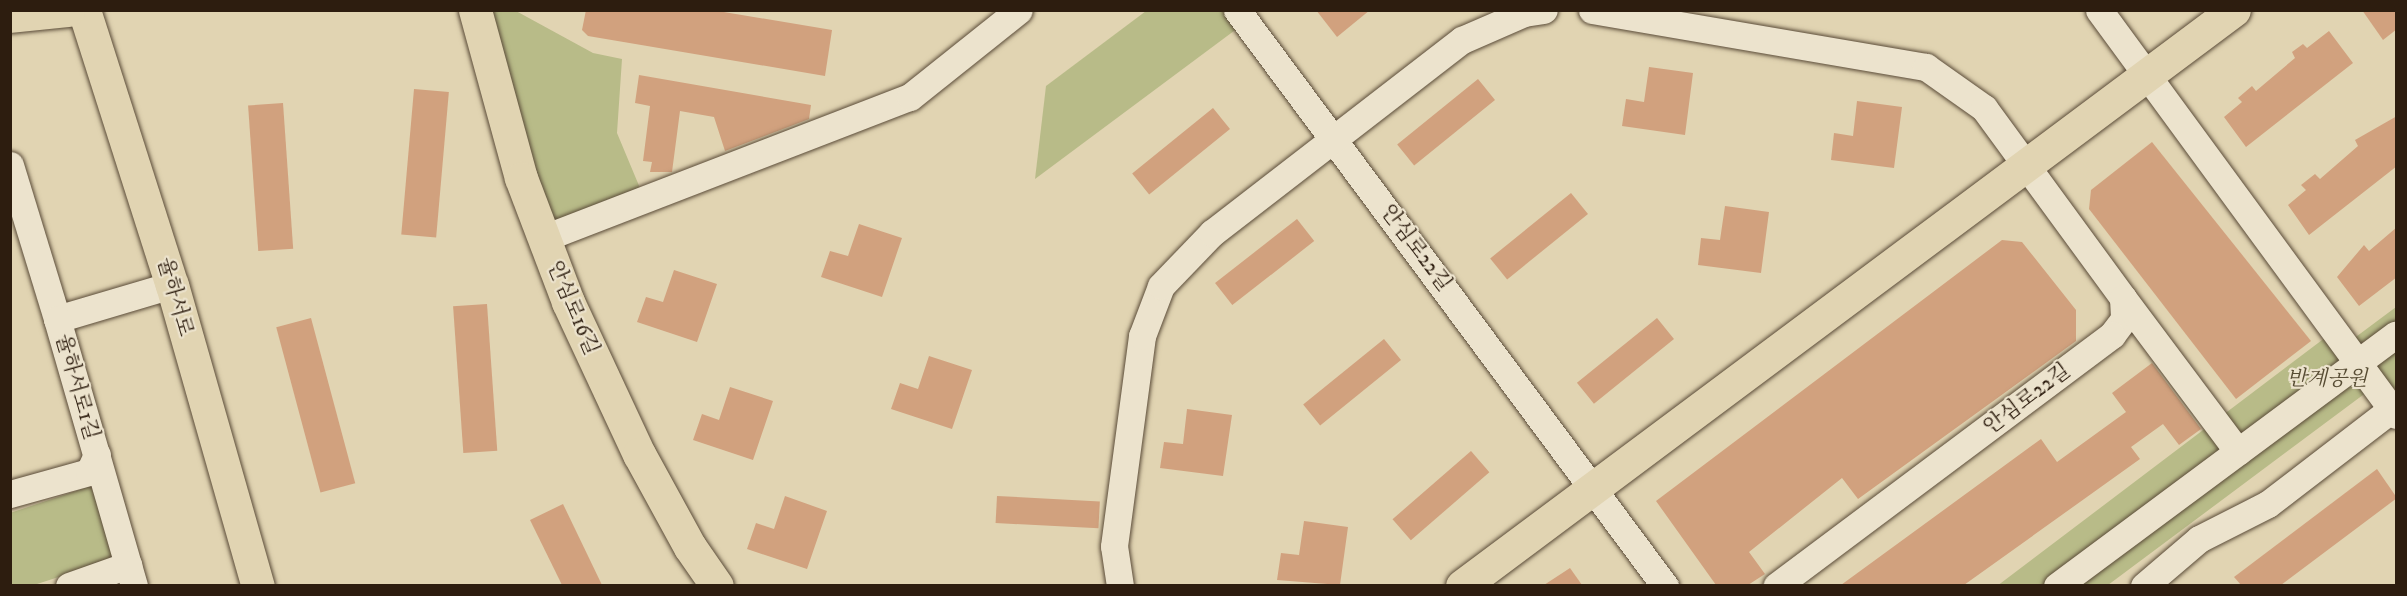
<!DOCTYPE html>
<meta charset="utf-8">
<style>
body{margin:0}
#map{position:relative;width:2407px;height:596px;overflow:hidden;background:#e1d4b2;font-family:"IM FELL DW Pica","Noto Serif KR",serif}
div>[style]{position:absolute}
.green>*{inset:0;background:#b8bb88}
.building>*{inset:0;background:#d1a17e;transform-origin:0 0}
.roads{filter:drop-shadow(0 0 2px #5a4b38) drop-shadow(0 0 2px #5a4b38)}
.minor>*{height:27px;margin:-13.5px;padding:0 13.5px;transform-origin:13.5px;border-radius:13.5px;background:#ece3cd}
.major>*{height:33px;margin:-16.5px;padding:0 16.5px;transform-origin:16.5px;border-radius:16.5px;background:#e1d4b2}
span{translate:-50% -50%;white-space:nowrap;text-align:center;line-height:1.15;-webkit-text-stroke:4.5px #ece3cd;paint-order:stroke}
.street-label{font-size:21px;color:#2d1d0f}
.park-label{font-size:21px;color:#574c33;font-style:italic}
.frame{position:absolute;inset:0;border:12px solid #2d1d0f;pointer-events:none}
</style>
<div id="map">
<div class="green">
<div style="clip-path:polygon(475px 11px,516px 11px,593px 53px,622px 59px,617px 133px,645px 200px,544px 238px)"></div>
<div style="clip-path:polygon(1146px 11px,1237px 11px,1246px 22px,1035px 179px,1046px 86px)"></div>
<div style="clip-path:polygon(2396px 307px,2396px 415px,2375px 386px,2108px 585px,1997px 586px,2334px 331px,2345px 345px)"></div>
<div style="clip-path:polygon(91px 486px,114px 559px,34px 585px,11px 585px,10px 513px)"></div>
</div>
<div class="building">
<div style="clip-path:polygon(586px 10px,712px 10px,832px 30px,825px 76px,588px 36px,582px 30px)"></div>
<div style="clip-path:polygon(1316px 10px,1370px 10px,1337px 37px)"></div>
<div style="clip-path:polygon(2362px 10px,2397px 10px,2397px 29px,2383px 40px)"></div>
<div style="clip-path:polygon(2329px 31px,2353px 63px,2246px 147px,2224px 117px,2242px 102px,2238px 98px,2252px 86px,2256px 91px,2295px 58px,2292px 52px,2303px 44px,2307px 48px)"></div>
<div style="clip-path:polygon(1649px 67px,1693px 73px,1685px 135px,1622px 126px,1626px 99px,1644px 102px)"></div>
<div style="clip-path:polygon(639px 75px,811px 105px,809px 119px,725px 151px,714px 117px,680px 111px,672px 172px,650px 172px,652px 162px,643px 161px,650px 106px,635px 103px)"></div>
<div style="left:1478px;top:79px;width:27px;height:104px;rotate:51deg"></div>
<div style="left:414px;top:89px;width:35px;height:146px;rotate:5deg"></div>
<div style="clip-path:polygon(1857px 101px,1902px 107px,1894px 168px,1831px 160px,1834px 133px,1853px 136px)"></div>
<div style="left:283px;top:103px;width:146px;height:35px;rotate:86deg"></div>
<div style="left:1213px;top:108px;width:27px;height:104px;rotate:51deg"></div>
<div style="clip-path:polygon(2397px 116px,2397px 166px,2309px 235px,2288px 205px,2306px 190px,2301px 185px,2315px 174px,2320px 179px,2358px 146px,2355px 140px)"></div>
<div style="clip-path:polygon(2152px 142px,2311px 341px,2236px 399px,2089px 209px,2091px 190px)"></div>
<div style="left:1571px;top:193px;width:27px;height:104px;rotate:51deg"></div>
<div style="clip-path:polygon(1725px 206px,1769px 212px,1761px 273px,1698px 265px,1701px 238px,1720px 240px)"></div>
<div style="left:1297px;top:219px;width:28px;height:104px;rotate:52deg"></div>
<div style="clip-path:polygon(859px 224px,902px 238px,882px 297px,821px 277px,830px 251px,848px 256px)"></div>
<div style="clip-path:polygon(2397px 227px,2397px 277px,2359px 306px,2337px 277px,2364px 245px,2369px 251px)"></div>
<div style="clip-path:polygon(2002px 240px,2022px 242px,2076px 310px,2076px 341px,1858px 499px,1842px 478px,1749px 552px,1765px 574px,1748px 585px,1716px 585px,1656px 501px)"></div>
<div style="clip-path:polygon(674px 270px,717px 284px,697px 342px,637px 322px,646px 297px,663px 302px)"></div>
<div style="left:487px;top:304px;width:147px;height:34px;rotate:86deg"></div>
<div style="left:311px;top:318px;width:171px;height:36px;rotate:75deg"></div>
<div style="left:1657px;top:318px;width:27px;height:103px;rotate:51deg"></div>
<div style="left:1384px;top:339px;width:27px;height:104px;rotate:51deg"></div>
<div style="clip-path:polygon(929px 356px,972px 370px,952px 429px,891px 409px,900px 383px,918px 389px)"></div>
<div style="clip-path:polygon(2152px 363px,2201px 429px,2179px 445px,2163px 424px,2131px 447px,2140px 459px,1964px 585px,1841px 585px,2041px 439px,2057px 462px,2126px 412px,2112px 393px)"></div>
<div style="clip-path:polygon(730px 387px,773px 401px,753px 460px,693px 440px,702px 414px,719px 420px)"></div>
<div style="clip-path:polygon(1187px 409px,1232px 415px,1223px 476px,1160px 468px,1164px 442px,1183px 444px)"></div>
<div style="left:1471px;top:451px;width:28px;height:104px;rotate:49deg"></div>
<div style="clip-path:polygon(2377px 469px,2397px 498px,2281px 585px,2241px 585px,2234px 577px)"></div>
<div style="clip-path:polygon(785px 496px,827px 511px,807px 569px,747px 549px,756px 523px,774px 529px)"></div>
<div style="left:997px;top:496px;width:103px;height:27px;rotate:3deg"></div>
<div style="clip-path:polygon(563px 504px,602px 585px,562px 585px,530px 520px)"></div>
<div style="clip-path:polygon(1304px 521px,1348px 527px,1340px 585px,1277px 580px,1281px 553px,1299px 555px)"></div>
<div style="clip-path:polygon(1570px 568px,1582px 585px,1544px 585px)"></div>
</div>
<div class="roads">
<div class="minor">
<div style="left:1237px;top:10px;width:718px;rotate:53.39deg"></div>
<div style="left:1592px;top:10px;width:339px;rotate:9.7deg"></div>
<div style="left:1926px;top:67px;width:71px;rotate:35.3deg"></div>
<div style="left:1984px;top:108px;width:235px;rotate:53.8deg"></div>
<div style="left:2123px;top:298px;width:21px;rotate:87deg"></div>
<div style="left:2124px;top:319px;width:20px;rotate:127deg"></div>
<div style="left:2112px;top:335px;width:419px;rotate:143.2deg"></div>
<div style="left:2099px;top:10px;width:502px;rotate:53.75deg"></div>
<div style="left:10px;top:165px;width:161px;rotate:73deg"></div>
<div style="left:57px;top:319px;width:120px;rotate:-16.5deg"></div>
<div style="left:544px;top:238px;width:392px;rotate:-21.1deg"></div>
<div style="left:910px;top:97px;width:139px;rotate:-38.6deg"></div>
<div style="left:2123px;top:298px;width:192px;rotate:53.2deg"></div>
<div style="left:57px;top:319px;width:278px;rotate:73.9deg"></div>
<div style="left:10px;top:494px;width:82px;rotate:-15.6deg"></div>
<div style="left:89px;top:472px;width:19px;rotate:-65deg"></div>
<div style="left:69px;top:586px;width:63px;rotate:-19.6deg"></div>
<div style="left:1120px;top:586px;width:40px;rotate:-98.5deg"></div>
<div style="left:1114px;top:546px;width:212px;rotate:-82.4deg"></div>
<div style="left:1142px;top:336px;width:53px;rotate:-69.2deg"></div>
<div style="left:1161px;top:286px;width:74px;rotate:-46.1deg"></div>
<div style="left:1212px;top:233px;width:316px;rotate:-37.7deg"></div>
<div style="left:1462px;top:40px;width:68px;rotate:-23.5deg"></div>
<div style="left:1524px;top:13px;width:20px;rotate:-9deg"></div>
<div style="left:2057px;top:586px;width:422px;rotate:-36.6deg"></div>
<div style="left:2144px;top:586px;width:72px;rotate:-40.5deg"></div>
<div style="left:2199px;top:539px;width:77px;rotate:-26.9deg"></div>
<div style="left:2268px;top:504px;width:156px;rotate:-37.5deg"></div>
</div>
<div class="major">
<div style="left:84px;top:10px;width:289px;rotate:72.3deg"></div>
<div style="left:172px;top:285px;width:313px;rotate:74.1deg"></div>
<div style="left:475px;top:10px;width:174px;rotate:74.7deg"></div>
<div style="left:521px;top:178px;width:133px;rotate:69.2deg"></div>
<div style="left:568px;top:302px;width:168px;rotate:65deg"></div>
<div style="left:639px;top:454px;width:106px;rotate:61.3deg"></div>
<div style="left:690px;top:547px;width:47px;rotate:55.3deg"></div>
<div style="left:10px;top:16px;width:58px;rotate:-5.9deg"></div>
<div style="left:1462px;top:586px;width:963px;rotate:-36.73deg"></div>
</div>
</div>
<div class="street-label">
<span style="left:1416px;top:248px;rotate:53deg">안심로22길</span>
<span style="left:175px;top:297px;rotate:74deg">율하서로</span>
<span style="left:573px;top:308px;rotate:67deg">안심로16길</span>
<span style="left:77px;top:387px;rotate:74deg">율하서로1길</span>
<span style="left:2027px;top:399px;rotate:-37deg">안심로22길</span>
</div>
<div class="park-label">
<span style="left:2327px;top:379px">반계공원</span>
</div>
<div class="frame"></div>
</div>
